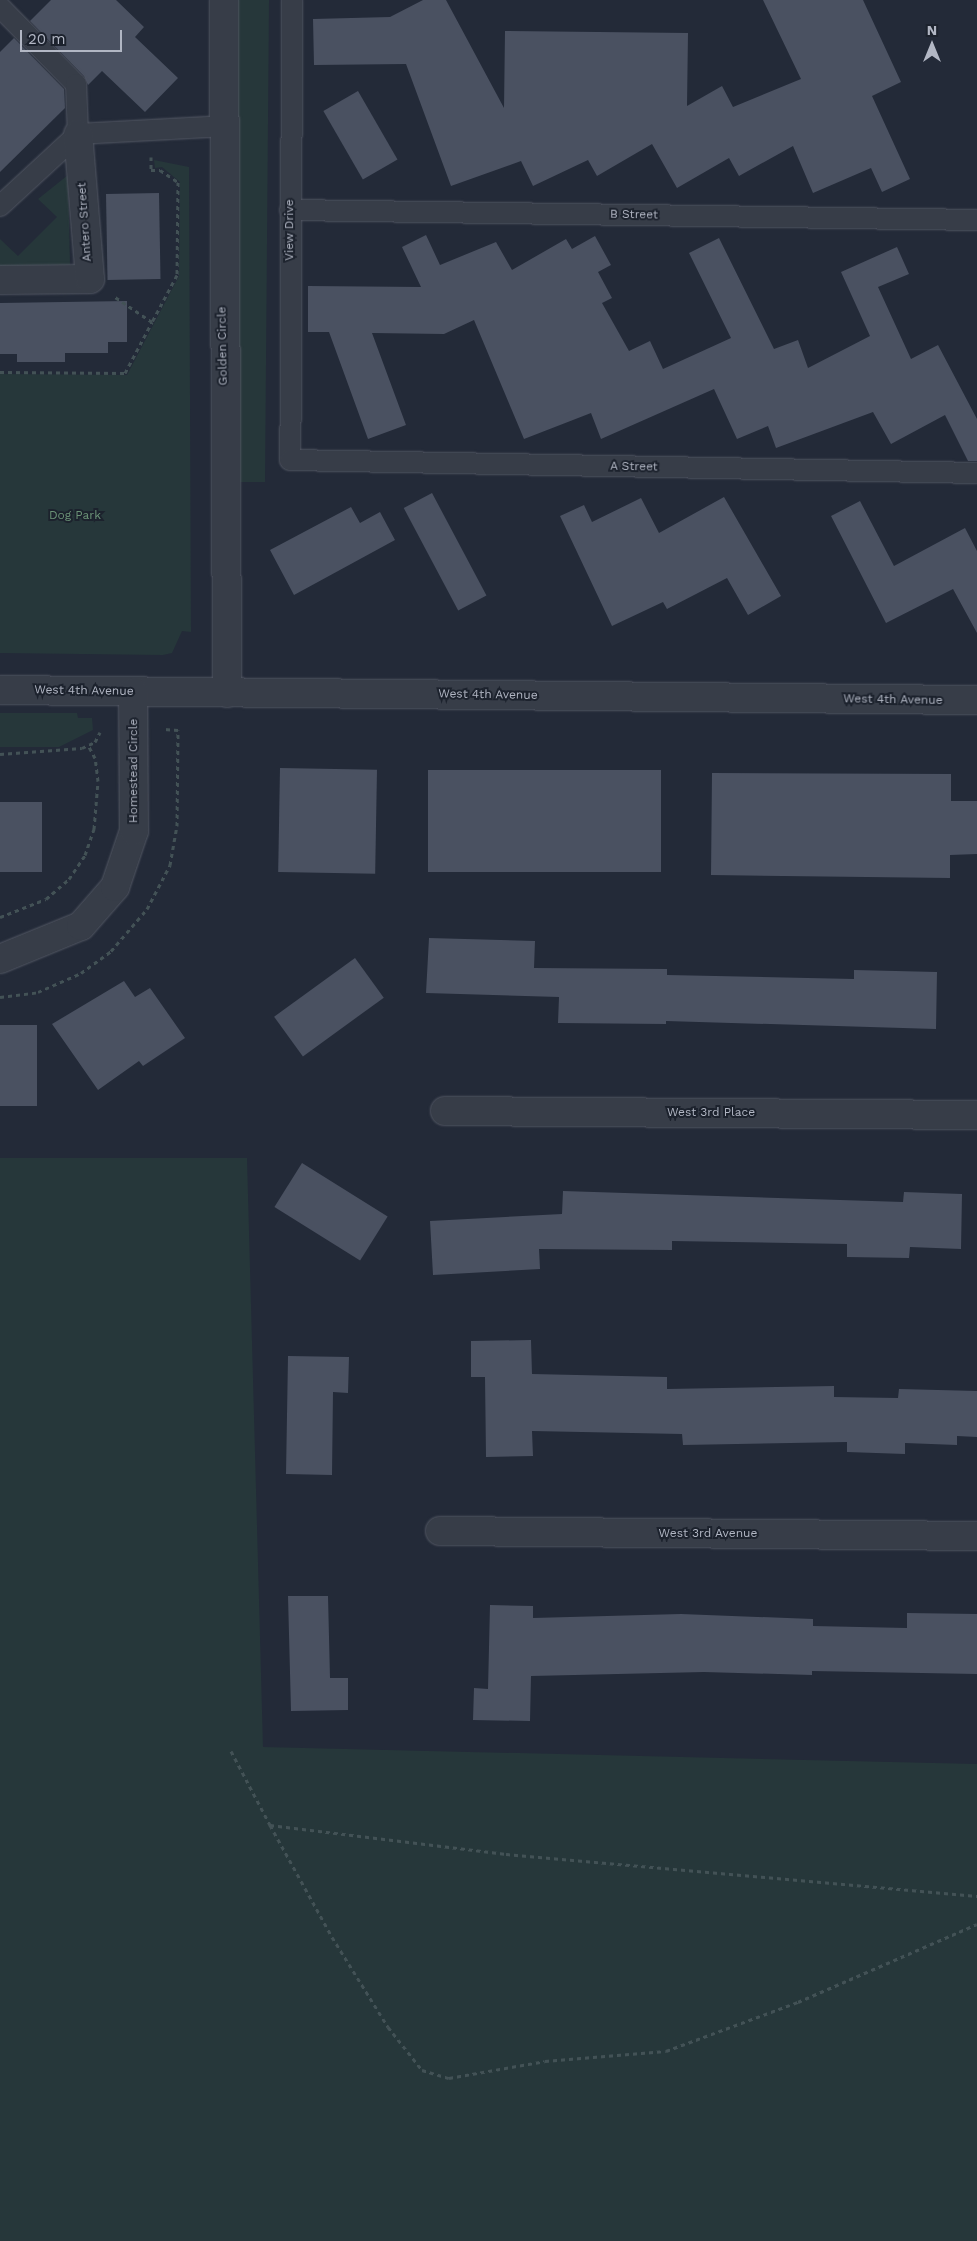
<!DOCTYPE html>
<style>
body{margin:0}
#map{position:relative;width:977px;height:2241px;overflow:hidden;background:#232a38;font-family:"Work Sans",sans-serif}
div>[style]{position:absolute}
.green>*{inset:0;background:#26373a}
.building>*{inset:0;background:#4a5161;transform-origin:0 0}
.path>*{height:3px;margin-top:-1.5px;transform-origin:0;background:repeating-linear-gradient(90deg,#435256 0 4px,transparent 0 8px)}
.roads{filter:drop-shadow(0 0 1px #525763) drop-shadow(0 0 1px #525763)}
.lane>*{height:20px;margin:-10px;padding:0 10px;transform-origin:10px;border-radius:10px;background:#373d48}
.street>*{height:28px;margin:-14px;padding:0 14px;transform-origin:14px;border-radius:14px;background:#373d48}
span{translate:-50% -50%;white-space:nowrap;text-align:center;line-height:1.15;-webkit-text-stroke:4px #1c222d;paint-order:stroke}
.street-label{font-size:12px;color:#b2b7c4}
.park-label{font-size:12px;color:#6b9377}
.north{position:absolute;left:907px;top:20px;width:50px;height:50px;-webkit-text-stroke:4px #1c222d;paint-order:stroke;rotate:0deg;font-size:14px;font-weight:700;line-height:20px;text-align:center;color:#b2b7c4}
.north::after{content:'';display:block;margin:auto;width:18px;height:22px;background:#b2b7c4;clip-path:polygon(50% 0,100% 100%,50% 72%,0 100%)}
.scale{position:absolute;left:20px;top:30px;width:102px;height:22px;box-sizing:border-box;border:2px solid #b2b7c4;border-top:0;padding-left:6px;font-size:15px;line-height:18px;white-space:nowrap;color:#b2b7c4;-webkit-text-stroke:4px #1c222d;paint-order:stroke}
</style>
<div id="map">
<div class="green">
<div style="clip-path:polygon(236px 0,269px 0,265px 482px,239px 482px)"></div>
<div style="clip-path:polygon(154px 160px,189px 167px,191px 632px,182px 631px,172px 653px,163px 655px,0 653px,0 374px,127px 375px,179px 276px,180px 182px,162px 167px,155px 168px)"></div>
<div style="clip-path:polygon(68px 175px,70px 266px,0 267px,0 239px,18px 256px,57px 217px,38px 199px)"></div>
<div style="clip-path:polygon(0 713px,77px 713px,78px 718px,92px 718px,93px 730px,59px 747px,0 747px)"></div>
<div style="clip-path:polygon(0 1158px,247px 1158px,263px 1747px,977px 1764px,977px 2241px,0 2241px)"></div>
</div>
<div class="building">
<div style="clip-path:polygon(51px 0,116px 0,144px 27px,135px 37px,178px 78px,145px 112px,102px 71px,88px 85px,84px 76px,30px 21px)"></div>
<div style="clip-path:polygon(423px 0,446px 0,504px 108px,505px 31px,688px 33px,687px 106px,722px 86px,733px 107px,801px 79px,763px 0,863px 0,901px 82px,872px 96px,910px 179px,882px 192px,871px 168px,813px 193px,793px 146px,739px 176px,729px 158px,677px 188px,652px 144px,597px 176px,588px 160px,533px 186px,521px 161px,451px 186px,406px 64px,314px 65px,313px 19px,390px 17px)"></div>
<div style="clip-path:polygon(14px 38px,64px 89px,65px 108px,0 172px,0 52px)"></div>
<div style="left:358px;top:91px;width:79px;height:40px;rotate:60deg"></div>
<div style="left:159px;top:193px;width:86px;height:53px;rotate:89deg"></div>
<div style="clip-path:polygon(426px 235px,440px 265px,496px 242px,512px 270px,566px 239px,572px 249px,595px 236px,611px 265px,598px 272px,612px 298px,602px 303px,629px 351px,650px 341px,663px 369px,731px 338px,689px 253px,719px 238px,774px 349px,798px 340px,808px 368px,870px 336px,841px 272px,897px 247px,909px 274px,878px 287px,911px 359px,938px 345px,977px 419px,977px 461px,968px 461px,945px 415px,891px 444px,873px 412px,776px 448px,768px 426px,737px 439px,714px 389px,601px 439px,591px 413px,524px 439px,474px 320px,444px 334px,372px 333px,406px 425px,368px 439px,329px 332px,308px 332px,308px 286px,421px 287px,402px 247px)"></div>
<div style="clip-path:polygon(127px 301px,127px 342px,108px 342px,108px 353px,65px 353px,65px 362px,17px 362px,17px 354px,0 354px,0 303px)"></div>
<div style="left:432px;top:493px;width:116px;height:32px;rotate:62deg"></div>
<div style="clip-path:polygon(724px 497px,781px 596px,748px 615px,727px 578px,667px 609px,663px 602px,612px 626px,560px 516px,584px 505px,592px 522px,641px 498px,659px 533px)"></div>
<div style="clip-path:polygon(860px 501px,894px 566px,965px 528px,977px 551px,977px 633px,953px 589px,886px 623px,831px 516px)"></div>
<div style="clip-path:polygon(351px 507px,360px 523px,380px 512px,395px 540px,294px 595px,270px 550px)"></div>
<div style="left:280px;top:768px;width:97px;height:104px;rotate:1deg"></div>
<div style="left:428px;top:770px;width:233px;height:102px"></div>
<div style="clip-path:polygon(712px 773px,951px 774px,951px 801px,977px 801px,977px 854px,950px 855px,950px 878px,711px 875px)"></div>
<div style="left:0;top:802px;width:42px;height:70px"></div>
<div style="clip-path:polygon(429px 938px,535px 941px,534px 968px,667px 969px,667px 975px,854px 979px,854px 970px,937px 972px,936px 1029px,666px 1021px,666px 1024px,558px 1023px,559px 997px,426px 993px)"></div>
<div style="left:355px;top:958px;width:49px;height:100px;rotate:54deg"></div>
<div style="clip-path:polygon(124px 981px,135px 997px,150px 988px,185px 1038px,143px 1066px,139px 1061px,98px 1090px,52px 1024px)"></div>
<div style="left:0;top:1025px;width:37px;height:81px"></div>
<div style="left:302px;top:1163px;width:101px;height:52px;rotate:32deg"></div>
<div style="clip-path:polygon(563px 1191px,903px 1202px,904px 1192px,962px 1194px,961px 1249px,910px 1247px,909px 1258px,847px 1257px,847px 1244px,672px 1241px,672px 1250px,539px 1249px,540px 1269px,433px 1275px,430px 1221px,562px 1214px)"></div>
<div style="clip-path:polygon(531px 1340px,532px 1374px,667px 1377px,667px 1389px,834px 1386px,834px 1397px,898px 1398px,899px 1389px,977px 1391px,977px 1437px,957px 1436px,957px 1445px,905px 1443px,905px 1454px,847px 1452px,847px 1442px,683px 1445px,682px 1434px,532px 1431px,533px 1456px,486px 1457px,485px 1377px,471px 1377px,471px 1341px)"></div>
<div style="clip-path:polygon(288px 1356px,349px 1357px,348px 1393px,333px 1392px,332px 1475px,286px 1474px)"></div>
<div style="clip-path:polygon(288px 1596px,328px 1596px,330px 1678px,348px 1678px,348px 1710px,291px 1711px)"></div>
<div style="clip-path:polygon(490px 1605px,533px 1606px,533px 1618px,681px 1614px,813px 1619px,813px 1626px,907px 1628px,907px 1613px,977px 1614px,977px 1674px,812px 1671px,812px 1675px,704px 1672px,531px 1676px,530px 1721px,473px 1720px,474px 1688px,488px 1689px)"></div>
</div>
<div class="path">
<div style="left:151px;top:157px;width:13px;rotate:90deg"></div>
<div style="left:151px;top:170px;width:9px"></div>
<div style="left:160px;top:170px;width:22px;rotate:34deg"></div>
<div style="left:178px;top:182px;width:93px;rotate:90.6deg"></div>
<div style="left:177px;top:275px;width:53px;rotate:118deg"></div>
<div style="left:0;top:372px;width:125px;rotate:0.5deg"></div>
<div style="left:125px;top:373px;width:58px;rotate:-62.1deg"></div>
<div style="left:152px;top:322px;width:45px;rotate:-146deg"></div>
<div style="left:0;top:754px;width:82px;rotate:-4.2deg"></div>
<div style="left:82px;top:748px;width:14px;rotate:-25deg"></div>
<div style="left:95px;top:742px;width:11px;rotate:-63deg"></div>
<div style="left:0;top:917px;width:49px;rotate:-21.4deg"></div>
<div style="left:46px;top:899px;width:30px;rotate:-41deg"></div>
<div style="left:69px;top:879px;width:29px;rotate:-56deg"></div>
<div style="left:85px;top:855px;width:28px;rotate:-71deg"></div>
<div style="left:94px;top:829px;width:48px;rotate:-85.2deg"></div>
<div style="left:98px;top:781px;width:23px;rotate:-97deg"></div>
<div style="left:95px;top:758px;width:15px;rotate:-118deg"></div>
<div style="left:0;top:997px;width:38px;rotate:-7deg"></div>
<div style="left:38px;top:992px;width:47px;rotate:-23.8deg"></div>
<div style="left:81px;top:973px;width:37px;rotate:-36deg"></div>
<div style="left:111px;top:951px;width:55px;rotate:-49.4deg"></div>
<div style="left:147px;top:909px;width:50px;rotate:-62.4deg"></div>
<div style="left:170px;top:865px;width:40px;rotate:-80deg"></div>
<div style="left:177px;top:826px;width:96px;rotate:-89.4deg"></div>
<div style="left:178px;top:730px;width:14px;rotate:-176deg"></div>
<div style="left:231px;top:1751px;width:84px;rotate:62.2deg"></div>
<div style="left:270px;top:1825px;width:238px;rotate:7deg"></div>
<div style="left:506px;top:1854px;width:473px;rotate:5.1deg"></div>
<div style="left:270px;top:1825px;width:128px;rotate:61deg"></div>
<div style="left:332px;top:1937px;width:106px;rotate:58.1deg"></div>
<div style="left:388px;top:2027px;width:55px;rotate:51.7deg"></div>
<div style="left:422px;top:2070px;width:28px;rotate:17deg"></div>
<div style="left:449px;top:2078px;width:97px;rotate:-10deg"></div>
<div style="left:545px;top:2061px;width:121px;rotate:-4.7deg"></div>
<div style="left:666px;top:2051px;width:141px;rotate:-20.4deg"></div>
<div style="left:798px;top:2002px;width:195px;rotate:-23.5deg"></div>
</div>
<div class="roads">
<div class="lane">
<div style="left:292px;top:0;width:460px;rotate:90.2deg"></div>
<div style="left:290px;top:460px;width:687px;rotate:1.08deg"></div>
<div style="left:0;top:7px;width:108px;rotate:45.4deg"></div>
<div style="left:76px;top:84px;width:50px;rotate:87.7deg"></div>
<div style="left:0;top:206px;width:106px;rotate:-42.7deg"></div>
<div style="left:78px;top:134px;width:148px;rotate:-3.1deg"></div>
<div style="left:290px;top:210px;width:687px;rotate:0.83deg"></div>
</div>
<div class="street">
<div style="left:224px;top:0;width:693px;rotate:89.75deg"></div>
<div style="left:0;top:280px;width:90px;rotate:-0.6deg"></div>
<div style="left:90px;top:279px;width:145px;rotate:-94.7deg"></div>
<div style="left:0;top:690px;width:977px;rotate:0.59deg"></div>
<div style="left:0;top:959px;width:87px;rotate:-22.2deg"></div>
<div style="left:81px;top:926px;width:52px;rotate:-48.9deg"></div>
<div style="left:115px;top:887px;width:59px;rotate:-71.3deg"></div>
<div style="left:134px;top:831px;width:139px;rotate:-90.4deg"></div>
<div style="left:445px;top:1111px;width:532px;rotate:0.43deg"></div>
<div style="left:440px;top:1531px;width:537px;rotate:0.53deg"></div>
</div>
</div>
<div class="street-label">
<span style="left:634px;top:215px;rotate:1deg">B Street</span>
<span style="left:85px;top:222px;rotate:-94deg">Antero Street</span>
<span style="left:290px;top:230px;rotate:-90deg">View Drive</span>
<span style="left:223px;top:346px;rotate:-91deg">Golden Circle</span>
<span style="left:634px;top:467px;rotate:1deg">A Street</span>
<span style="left:84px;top:691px;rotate:1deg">West 4th Avenue</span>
<span style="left:488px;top:695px;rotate:1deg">West 4th Avenue</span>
<span style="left:893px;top:700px;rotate:1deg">West 4th Avenue</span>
<span style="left:134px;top:771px;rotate:-90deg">Homestead Circle</span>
<span style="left:711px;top:1113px">West 3rd Place</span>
<span style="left:708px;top:1534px">West 3rd Avenue</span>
</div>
<div class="park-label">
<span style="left:75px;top:516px">Dog Park</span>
</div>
<div class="north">N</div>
<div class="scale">20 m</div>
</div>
